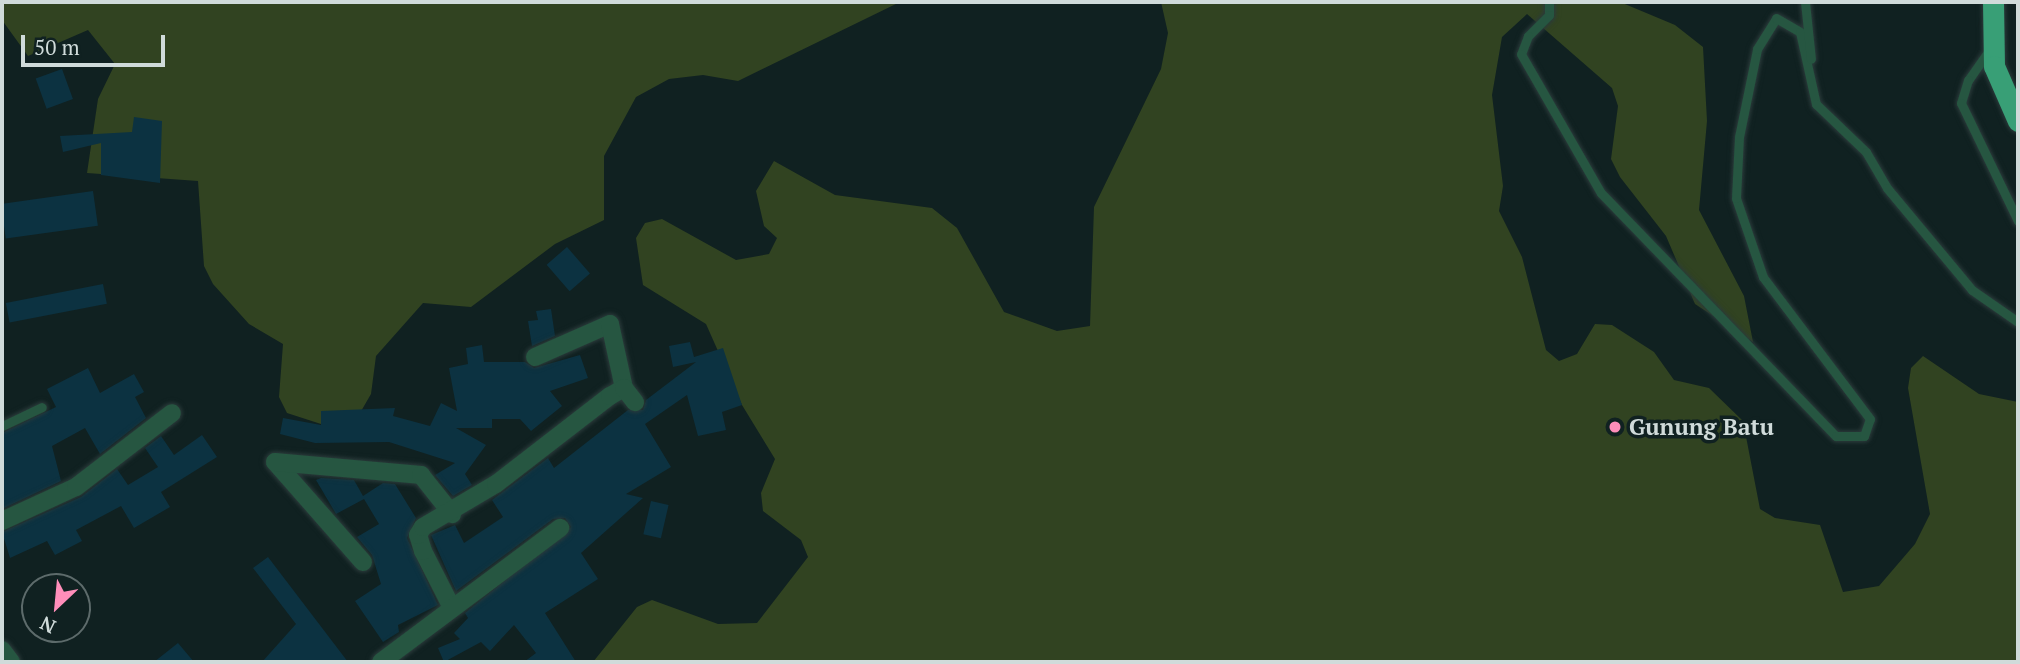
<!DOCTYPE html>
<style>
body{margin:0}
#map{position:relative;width:2020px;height:664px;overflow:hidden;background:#102121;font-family:"PT Serif",serif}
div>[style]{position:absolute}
.green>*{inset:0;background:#314321}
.building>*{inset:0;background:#0c3241;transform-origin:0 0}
.roads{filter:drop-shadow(0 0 2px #2b3b3b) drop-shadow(0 0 2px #2b3b3b)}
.lane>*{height:9px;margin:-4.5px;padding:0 4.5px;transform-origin:4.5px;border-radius:4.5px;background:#265641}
.street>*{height:18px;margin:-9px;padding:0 9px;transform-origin:9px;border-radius:9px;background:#265641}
.highway>*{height:21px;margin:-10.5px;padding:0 10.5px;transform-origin:10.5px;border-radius:10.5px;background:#389f76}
.dots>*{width:19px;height:19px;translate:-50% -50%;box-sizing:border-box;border:4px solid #102121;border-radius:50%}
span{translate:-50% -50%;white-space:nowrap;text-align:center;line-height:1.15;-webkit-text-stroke:7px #102121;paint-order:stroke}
.poi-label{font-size:23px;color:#d0dbda;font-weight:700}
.left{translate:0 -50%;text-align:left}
.frame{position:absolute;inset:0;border:4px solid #d0dbda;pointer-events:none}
.north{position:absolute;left:21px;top:573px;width:70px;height:70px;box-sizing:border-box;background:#102121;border:2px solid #5d6b6b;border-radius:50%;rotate:206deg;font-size:19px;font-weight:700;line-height:28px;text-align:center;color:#d0dbda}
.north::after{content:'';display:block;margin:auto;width:24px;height:32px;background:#ff8eba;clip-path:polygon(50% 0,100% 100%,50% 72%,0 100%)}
.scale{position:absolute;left:21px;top:35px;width:144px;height:32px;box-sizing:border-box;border:4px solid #d0dbda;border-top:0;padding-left:9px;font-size:21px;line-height:24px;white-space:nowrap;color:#d0dbda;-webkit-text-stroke:5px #102121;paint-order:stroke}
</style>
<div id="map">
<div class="green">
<div style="clip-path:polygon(2px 2px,900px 2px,738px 81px,703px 75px,669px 79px,636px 97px,604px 156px,604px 220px,555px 244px,471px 307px,423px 303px,376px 356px,371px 394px,360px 413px,321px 424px,287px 413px,279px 397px,283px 344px,249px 324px,213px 284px,204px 266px,198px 181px,87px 173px,98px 99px,115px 64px,88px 30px,28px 56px,2px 20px)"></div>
<div style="clip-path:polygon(1161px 2px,1620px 2px,1675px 25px,1703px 47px,1707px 121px,1699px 210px,1744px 296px,1753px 342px,1695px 304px,1666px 236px,1620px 177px,1611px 159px,1618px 106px,1612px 88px,1527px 14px,1502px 37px,1492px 95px,1503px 186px,1499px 211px,1522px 257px,1546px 350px,1559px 361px,1577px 354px,1595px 324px,1612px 325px,1654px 352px,1674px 380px,1709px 388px,1743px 421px,1760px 509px,1775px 518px,1820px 525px,1843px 592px,1879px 586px,1915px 544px,1930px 514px,1908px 388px,1911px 368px,1923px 356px,1979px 394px,2018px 402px,2018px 662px,593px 662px,637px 607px,652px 600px,718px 624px,757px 623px,808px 557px,801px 540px,763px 511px,761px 493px,775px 459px,742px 405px,706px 324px,643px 285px,636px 238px,645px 223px,662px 219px,736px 260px,769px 254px,777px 238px,764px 226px,756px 191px,774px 161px,835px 195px,932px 208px,957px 228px,1004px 312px,1057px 331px,1090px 326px,1094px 207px,1161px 69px,1168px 33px)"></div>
</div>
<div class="building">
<div style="left:62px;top:69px;width:32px;height:28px;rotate:70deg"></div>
<div style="clip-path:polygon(134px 117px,162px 121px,160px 183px,101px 175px,101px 143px,63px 152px,60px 136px,132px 132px)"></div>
<div style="left:93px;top:191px;width:35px;height:93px;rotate:82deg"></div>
<div style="left:567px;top:247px;width:35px;height:27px;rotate:49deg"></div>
<div style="left:103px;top:284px;width:20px;height:99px;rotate:79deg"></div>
<div style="clip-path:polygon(551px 309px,555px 336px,532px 346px,528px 321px,538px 320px,536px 311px)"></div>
<div style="clip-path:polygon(690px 342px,694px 357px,723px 348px,742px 405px,722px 412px,726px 430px,698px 436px,687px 395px,645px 424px,671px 467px,626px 494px,643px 498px,581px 553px,598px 579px,545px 613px,576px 662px,524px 662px,536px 653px,514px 625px,490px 651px,481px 642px,444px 662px,438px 648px,460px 639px,454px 633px,468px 618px,465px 613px,571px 527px,565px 518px,553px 519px,456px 591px,431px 535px,455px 525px,464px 543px,503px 517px,492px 500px,548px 458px,554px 468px,628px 410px,643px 410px,646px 400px,696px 362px,673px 367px,669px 346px)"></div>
<div style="clip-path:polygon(482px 345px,484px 362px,525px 362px,534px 368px,580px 355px,588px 378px,550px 391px,562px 406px,531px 431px,520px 419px,492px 419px,492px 428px,456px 428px,486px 445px,465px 474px,472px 485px,453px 496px,435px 475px,455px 463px,389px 442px,315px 443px,280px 434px,283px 418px,321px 425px,321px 411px,395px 408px,393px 416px,430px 426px,441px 403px,457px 411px,449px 368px,468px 364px,466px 348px)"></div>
<div style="clip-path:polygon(88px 368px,100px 393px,134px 374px,144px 392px,135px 397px,146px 418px,100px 454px,85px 428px,52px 446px,61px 481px,2px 509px,2px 433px,56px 407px,47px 389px)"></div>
<div style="clip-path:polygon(202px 435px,217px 457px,161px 492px,170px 507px,134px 528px,121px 506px,76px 530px,82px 541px,55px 555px,47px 541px,10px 558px,2px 532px,81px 497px,117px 469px,128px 485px,158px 467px,145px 448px,161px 436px,174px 455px)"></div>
<div style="clip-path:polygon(321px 478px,354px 480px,363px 496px,383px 483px,395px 484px,416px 518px,407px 538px,438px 605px,398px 625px,399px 632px,383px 642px,355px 601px,381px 584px,372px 555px,357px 537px,379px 524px,364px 499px,336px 514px,316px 480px)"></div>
<div style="left:651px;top:501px;width:18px;height:34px;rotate:13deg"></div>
<div style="clip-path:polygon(268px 557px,348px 662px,262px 662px,296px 624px,253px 568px)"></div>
<div style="clip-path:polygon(178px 643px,194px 662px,154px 662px)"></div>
</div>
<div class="roads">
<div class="lane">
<div style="left:1549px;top:2px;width:13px;rotate:90deg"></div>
<div style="left:1549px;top:15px;width:30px;rotate:135deg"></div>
<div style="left:1528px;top:36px;width:19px;rotate:111deg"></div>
<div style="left:1521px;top:54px;width:160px;rotate:60.1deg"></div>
<div style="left:1601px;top:193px;width:338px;rotate:46deg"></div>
<div style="left:1836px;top:436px;width:28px"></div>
<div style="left:1864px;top:436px;width:18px;rotate:-71deg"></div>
<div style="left:1870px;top:419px;width:178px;rotate:-127deg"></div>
<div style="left:1763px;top:277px;width:83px;rotate:-108.9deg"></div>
<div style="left:1736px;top:198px;width:61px;rotate:-87.2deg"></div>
<div style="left:1739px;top:137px;width:90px;rotate:-78.4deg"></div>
<div style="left:1757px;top:49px;width:36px;rotate:-58deg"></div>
<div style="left:1776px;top:18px;width:28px;rotate:30deg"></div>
<div style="left:1800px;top:32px;width:74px;rotate:77.5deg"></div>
<div style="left:1816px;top:104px;width:69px;rotate:43.8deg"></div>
<div style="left:1866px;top:152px;width:42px;rotate:59.7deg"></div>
<div style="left:1887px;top:188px;width:133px;rotate:50.2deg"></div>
<div style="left:1972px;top:290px;width:56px;rotate:34.8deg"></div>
<div style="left:1805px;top:2px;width:57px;rotate:84deg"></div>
<div style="left:1990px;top:49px;width:38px;rotate:125deg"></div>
<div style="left:1968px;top:80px;width:24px;rotate:107deg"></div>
<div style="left:1961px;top:103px;width:131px;rotate:64.2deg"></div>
<div style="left:2px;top:426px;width:44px;rotate:-25.4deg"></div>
</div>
<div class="street">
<div style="left:535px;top:357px;width:82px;rotate:-23.7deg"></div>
<div style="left:610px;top:324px;width:66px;rotate:77.7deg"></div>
<div style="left:2px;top:521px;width:81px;rotate:-24.7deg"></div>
<div style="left:76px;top:487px;width:121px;rotate:-37.6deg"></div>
<div style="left:363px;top:562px;width:133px;rotate:-131.3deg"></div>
<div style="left:275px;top:462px;width:147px;rotate:5.1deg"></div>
<div style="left:421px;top:475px;width:50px;rotate:51.5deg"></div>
<div style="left:451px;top:606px;width:62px;rotate:-117deg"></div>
<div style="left:423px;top:551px;width:17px;rotate:-107deg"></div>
<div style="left:418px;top:535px;width:9px;rotate:-58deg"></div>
<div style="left:423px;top:527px;width:85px;rotate:-30.5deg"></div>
<div style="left:496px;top:484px;width:144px;rotate:-37.7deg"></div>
<div style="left:610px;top:396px;width:16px;rotate:-30deg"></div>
<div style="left:624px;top:388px;width:18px;rotate:52deg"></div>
<div style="left:2px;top:650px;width:15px;rotate:53deg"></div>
<div style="left:381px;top:662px;width:224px;rotate:-36.8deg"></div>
</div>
<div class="highway">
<div style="left:1993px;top:2px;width:64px;rotate:89.1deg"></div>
<div style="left:1994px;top:66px;width:60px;rotate:66.4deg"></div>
</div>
</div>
<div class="dots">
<div style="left:1615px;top:427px;background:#ff8eba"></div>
</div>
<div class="poi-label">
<span class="left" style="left:1629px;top:427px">Gunung Batu</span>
</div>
<div class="frame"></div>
<div class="north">N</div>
<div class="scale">50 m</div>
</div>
